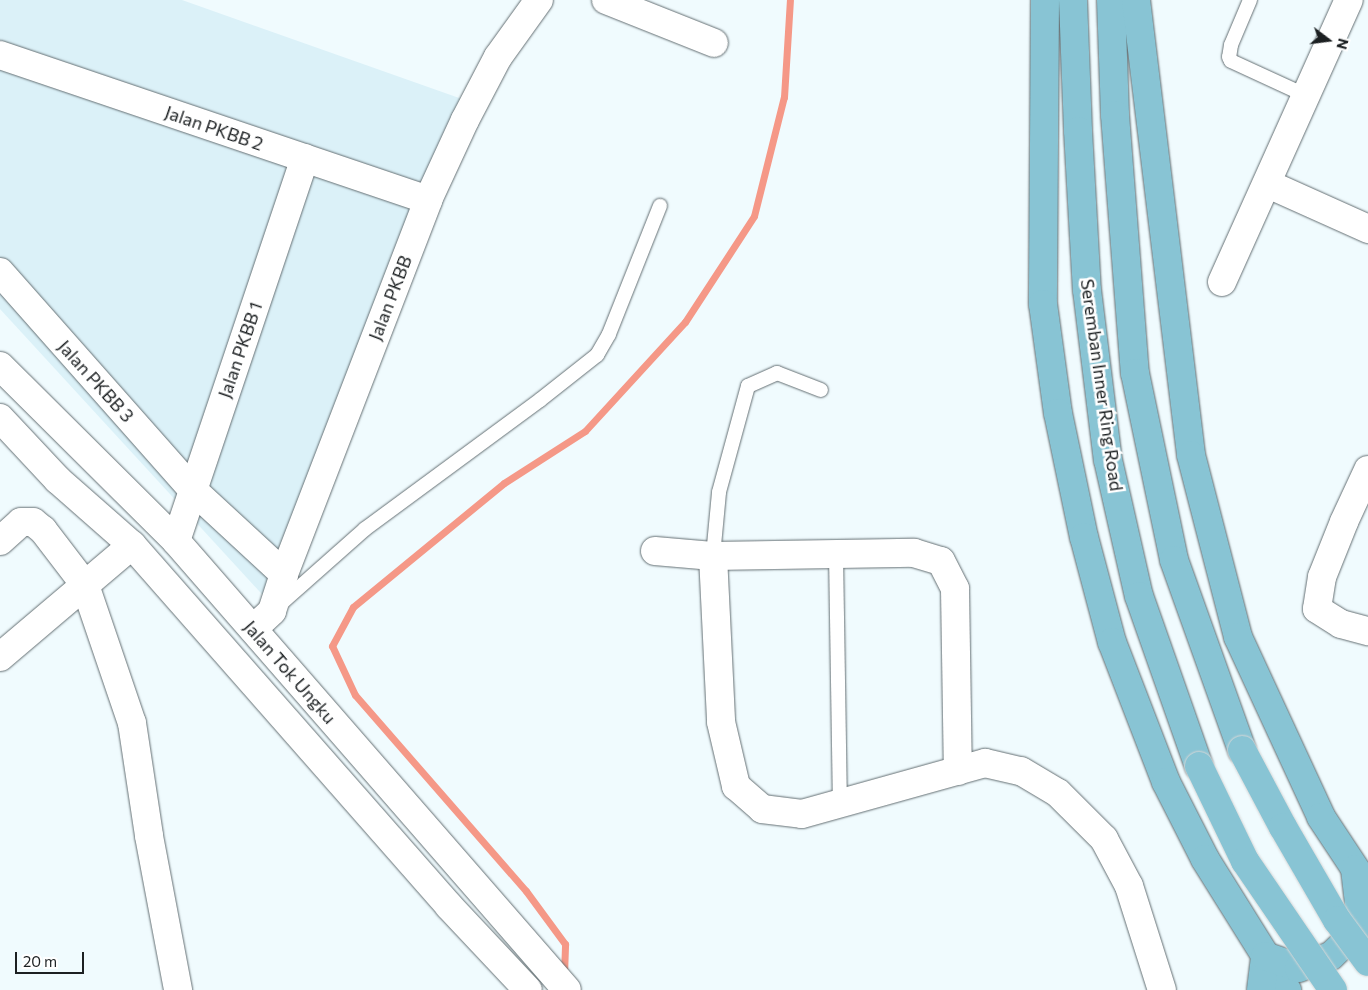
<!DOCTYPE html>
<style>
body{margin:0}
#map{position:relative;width:1368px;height:990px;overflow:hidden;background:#f0fbfe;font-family:Commissioner,sans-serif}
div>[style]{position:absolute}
.built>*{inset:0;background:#dbf1f8}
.stream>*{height:7px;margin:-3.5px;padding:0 3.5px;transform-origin:3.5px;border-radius:3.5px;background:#f59887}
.roads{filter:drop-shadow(0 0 1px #646f73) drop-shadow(0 0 1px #646f73)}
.lane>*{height:14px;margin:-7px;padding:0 7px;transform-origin:7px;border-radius:7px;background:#fff}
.street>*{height:28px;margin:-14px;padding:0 14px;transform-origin:14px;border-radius:14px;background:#fff}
.secondary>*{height:28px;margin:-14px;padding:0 14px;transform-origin:14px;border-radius:14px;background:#fff}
.primary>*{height:28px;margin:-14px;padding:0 14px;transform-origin:14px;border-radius:14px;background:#88c4d4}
.bridges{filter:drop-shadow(0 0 1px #d6d7d7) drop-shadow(0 0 1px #d6d7d7)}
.primary-bridge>*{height:28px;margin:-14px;padding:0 14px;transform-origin:14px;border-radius:14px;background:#88c4d4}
span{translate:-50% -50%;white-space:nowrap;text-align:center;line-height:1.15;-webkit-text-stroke:5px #fff;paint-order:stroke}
.street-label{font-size:18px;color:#1c2022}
.north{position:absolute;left:1303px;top:15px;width:50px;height:50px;-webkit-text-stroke:4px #fff;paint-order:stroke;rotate:105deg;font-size:14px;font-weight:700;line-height:20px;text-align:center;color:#1c2022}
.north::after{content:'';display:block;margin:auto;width:18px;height:22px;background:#1c2022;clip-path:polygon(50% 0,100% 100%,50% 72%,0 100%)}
.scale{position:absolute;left:15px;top:952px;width:69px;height:22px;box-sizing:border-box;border:2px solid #1c2022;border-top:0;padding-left:6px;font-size:15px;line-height:18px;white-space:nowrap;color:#1c2022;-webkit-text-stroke:4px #fff;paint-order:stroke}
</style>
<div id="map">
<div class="built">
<div style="clip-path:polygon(0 0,182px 0,462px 99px,271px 604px,0 309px)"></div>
</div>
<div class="stream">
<div style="left:564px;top:975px;width:31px;rotate:-88deg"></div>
<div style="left:565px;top:944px;width:66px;rotate:-126.3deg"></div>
<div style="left:526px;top:891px;width:260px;rotate:-131.1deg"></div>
<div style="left:355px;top:695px;width:54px;rotate:-115.1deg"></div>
<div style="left:332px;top:646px;width:44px;rotate:-61.7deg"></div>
<div style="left:353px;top:607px;width:195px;rotate:-39.4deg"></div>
<div style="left:504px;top:483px;width:96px;rotate:-32.7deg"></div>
<div style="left:585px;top:431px;width:148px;rotate:-47.5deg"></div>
<div style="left:685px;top:322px;width:126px;rotate:-56.9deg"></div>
<div style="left:754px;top:216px;width:123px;rotate:-75.9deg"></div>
<div style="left:784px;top:97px;width:97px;rotate:-86.5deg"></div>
</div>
<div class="roads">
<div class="lane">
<div style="left:1250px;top:0;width:49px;rotate:112.9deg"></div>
<div style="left:1231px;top:45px;width:12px;rotate:99deg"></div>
<div style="left:1229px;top:57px;width:4px;rotate:63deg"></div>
<div style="left:1231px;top:61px;width:84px;rotate:24.7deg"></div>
<div style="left:836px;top:554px;width:250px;rotate:89.1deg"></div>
<div style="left:713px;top:556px;width:64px;rotate:-84.6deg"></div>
<div style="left:719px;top:492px;width:110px;rotate:-74.7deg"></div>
<div style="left:748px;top:386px;width:32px;rotate:-24deg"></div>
<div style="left:777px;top:373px;width:47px;rotate:21.1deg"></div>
<div style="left:278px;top:606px;width:116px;rotate:-41.5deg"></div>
<div style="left:365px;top:529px;width:217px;rotate:-36.4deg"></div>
<div style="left:540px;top:400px;width:73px;rotate:-38.3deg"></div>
<div style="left:597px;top:355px;width:24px;rotate:-60deg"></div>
<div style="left:609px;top:334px;width:138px;rotate:-68.3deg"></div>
</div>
<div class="street">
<div style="left:606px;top:0;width:116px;rotate:21.7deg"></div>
<div style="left:0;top:55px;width:452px;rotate:18.7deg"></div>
<div style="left:1268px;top:184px;width:110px;rotate:24.2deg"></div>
<div style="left:0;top:272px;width:291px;rotate:48.5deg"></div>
<div style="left:193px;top:490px;width:124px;rotate:42.7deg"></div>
<div style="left:1222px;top:282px;width:309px;rotate:-65.8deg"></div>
<div style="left:1368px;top:470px;width:57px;rotate:114.8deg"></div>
<div style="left:1344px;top:522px;width:59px;rotate:111.8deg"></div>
<div style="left:1322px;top:577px;width:32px;rotate:99deg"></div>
<div style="left:1317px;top:609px;width:28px;rotate:32deg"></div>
<div style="left:1341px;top:624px;width:28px;rotate:15deg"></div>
<div style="left:0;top:541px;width:28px;rotate:-42deg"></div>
<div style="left:21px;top:522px;width:12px"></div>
<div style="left:33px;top:522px;width:13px;rotate:39deg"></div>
<div style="left:43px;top:530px;width:69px;rotate:52.6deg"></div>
<div style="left:85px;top:585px;width:146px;rotate:71.2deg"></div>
<div style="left:132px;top:723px;width:114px;rotate:81.4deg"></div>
<div style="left:149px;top:836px;width:157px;rotate:79.3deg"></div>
<div style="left:176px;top:541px;width:404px;rotate:-71.4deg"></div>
<div style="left:655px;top:551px;width:58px;rotate:4.9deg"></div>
<div style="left:713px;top:556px;width:201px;rotate:-0.9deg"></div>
<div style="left:914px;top:553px;width:28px;rotate:17deg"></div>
<div style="left:941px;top:561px;width:31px;rotate:63deg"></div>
<div style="left:955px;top:589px;width:182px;rotate:89.1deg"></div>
<div style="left:713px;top:556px;width:166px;rotate:87.2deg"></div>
<div style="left:721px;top:722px;width:66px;rotate:76.8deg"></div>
<div style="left:736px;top:786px;width:35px;rotate:41deg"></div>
<div style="left:762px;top:809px;width:40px;rotate:7.1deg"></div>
<div style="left:802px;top:814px;width:190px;rotate:-15.6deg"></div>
<div style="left:985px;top:763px;width:37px;rotate:13deg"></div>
<div style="left:1021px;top:771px;width:43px;rotate:30.7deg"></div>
<div style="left:1058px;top:793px;width:65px;rotate:45deg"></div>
<div style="left:1104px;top:839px;width:53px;rotate:62deg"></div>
<div style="left:1129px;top:886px;width:109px;rotate:72.4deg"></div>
<div style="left:253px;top:629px;width:26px;rotate:-43deg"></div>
<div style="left:272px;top:611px;width:39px;rotate:-72deg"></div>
<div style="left:284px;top:574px;width:401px;rotate:-68.9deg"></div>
<div style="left:428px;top:200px;width:88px;rotate:-65.2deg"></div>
<div style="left:465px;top:120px;width:71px;rotate:-62.4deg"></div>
<div style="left:498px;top:57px;width:70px;rotate:-54.3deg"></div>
<div style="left:0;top:657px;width:173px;rotate:-40.3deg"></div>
</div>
<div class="secondary">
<div style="left:0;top:366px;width:248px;rotate:44.8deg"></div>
<div style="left:176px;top:541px;width:595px;rotate:48.95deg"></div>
<div style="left:0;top:418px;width:85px;rotate:46.9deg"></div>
<div style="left:58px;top:480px;width:98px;rotate:41.3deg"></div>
<div style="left:132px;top:545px;width:480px;rotate:48.7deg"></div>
<div style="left:449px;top:906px;width:115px;rotate:46.8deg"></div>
</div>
<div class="primary">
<div style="left:1045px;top:0;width:304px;rotate:90.4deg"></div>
<div style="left:1043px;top:304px;width:110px;rotate:82.2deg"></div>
<div style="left:1058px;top:413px;width:127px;rotate:78.2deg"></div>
<div style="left:1084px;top:537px;width:109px;rotate:75.1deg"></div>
<div style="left:1112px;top:642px;width:150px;rotate:68.9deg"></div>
<div style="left:1166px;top:782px;width:86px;rotate:63.1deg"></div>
<div style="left:1205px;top:859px;width:155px;rotate:58deg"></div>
<div style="left:1073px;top:0;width:131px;rotate:87.8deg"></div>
<div style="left:1078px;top:131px;width:159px;rotate:86.8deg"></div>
<div style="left:1087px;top:290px;width:171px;rotate:83deg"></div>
<div style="left:1108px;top:460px;width:139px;rotate:77.2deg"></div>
<div style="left:1139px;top:596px;width:180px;rotate:70.6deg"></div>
<div style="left:1111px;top:0;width:115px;rotate:88deg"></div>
<div style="left:1115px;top:115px;width:259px;rotate:85.6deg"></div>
<div style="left:1135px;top:373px;width:191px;rotate:78.2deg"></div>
<div style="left:1174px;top:560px;width:202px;rotate:70.3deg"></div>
<div style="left:1136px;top:0;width:458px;rotate:83.1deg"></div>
<div style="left:1191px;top:455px;width:188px;rotate:75.5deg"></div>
<div style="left:1238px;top:637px;width:198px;rotate:65.2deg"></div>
<div style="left:1321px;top:817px;width:85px;rotate:56.5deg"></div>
<div style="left:1261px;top:990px;width:34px;rotate:-83deg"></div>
<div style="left:1265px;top:956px;width:36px;rotate:19deg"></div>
<div style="left:1299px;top:968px;width:34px;rotate:-21deg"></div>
<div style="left:1331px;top:956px;width:37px;rotate:-44deg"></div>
<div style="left:1358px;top:930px;width:18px;rotate:-84deg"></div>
<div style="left:1360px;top:912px;width:43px;rotate:-96.6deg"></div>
</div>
</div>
<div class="bridges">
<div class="primary-bridge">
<div style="left:1242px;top:750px;width:87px;rotate:62deg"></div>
<div style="left:1283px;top:827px;width:108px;rotate:59.9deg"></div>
<div style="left:1337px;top:920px;width:52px;rotate:53.6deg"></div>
<div style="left:1199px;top:766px;width:106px;rotate:64.2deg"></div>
<div style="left:1245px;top:861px;width:156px;rotate:55.7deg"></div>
</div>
</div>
<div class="street-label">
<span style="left:214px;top:128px;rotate:19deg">Jalan PKBB 2</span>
<span style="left:390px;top:298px;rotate:-69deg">Jalan PKBB</span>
<span style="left:240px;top:350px;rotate:-71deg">Jalan PKBB 1</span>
<span style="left:96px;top:381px;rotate:48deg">Jalan PKBB 3</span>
<span style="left:1102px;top:385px;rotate:82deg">Seremban Inner Ring Road</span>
<span style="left:290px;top:672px;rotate:49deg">Jalan Tok Ungku</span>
</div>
<div class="north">N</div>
<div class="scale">20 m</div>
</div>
